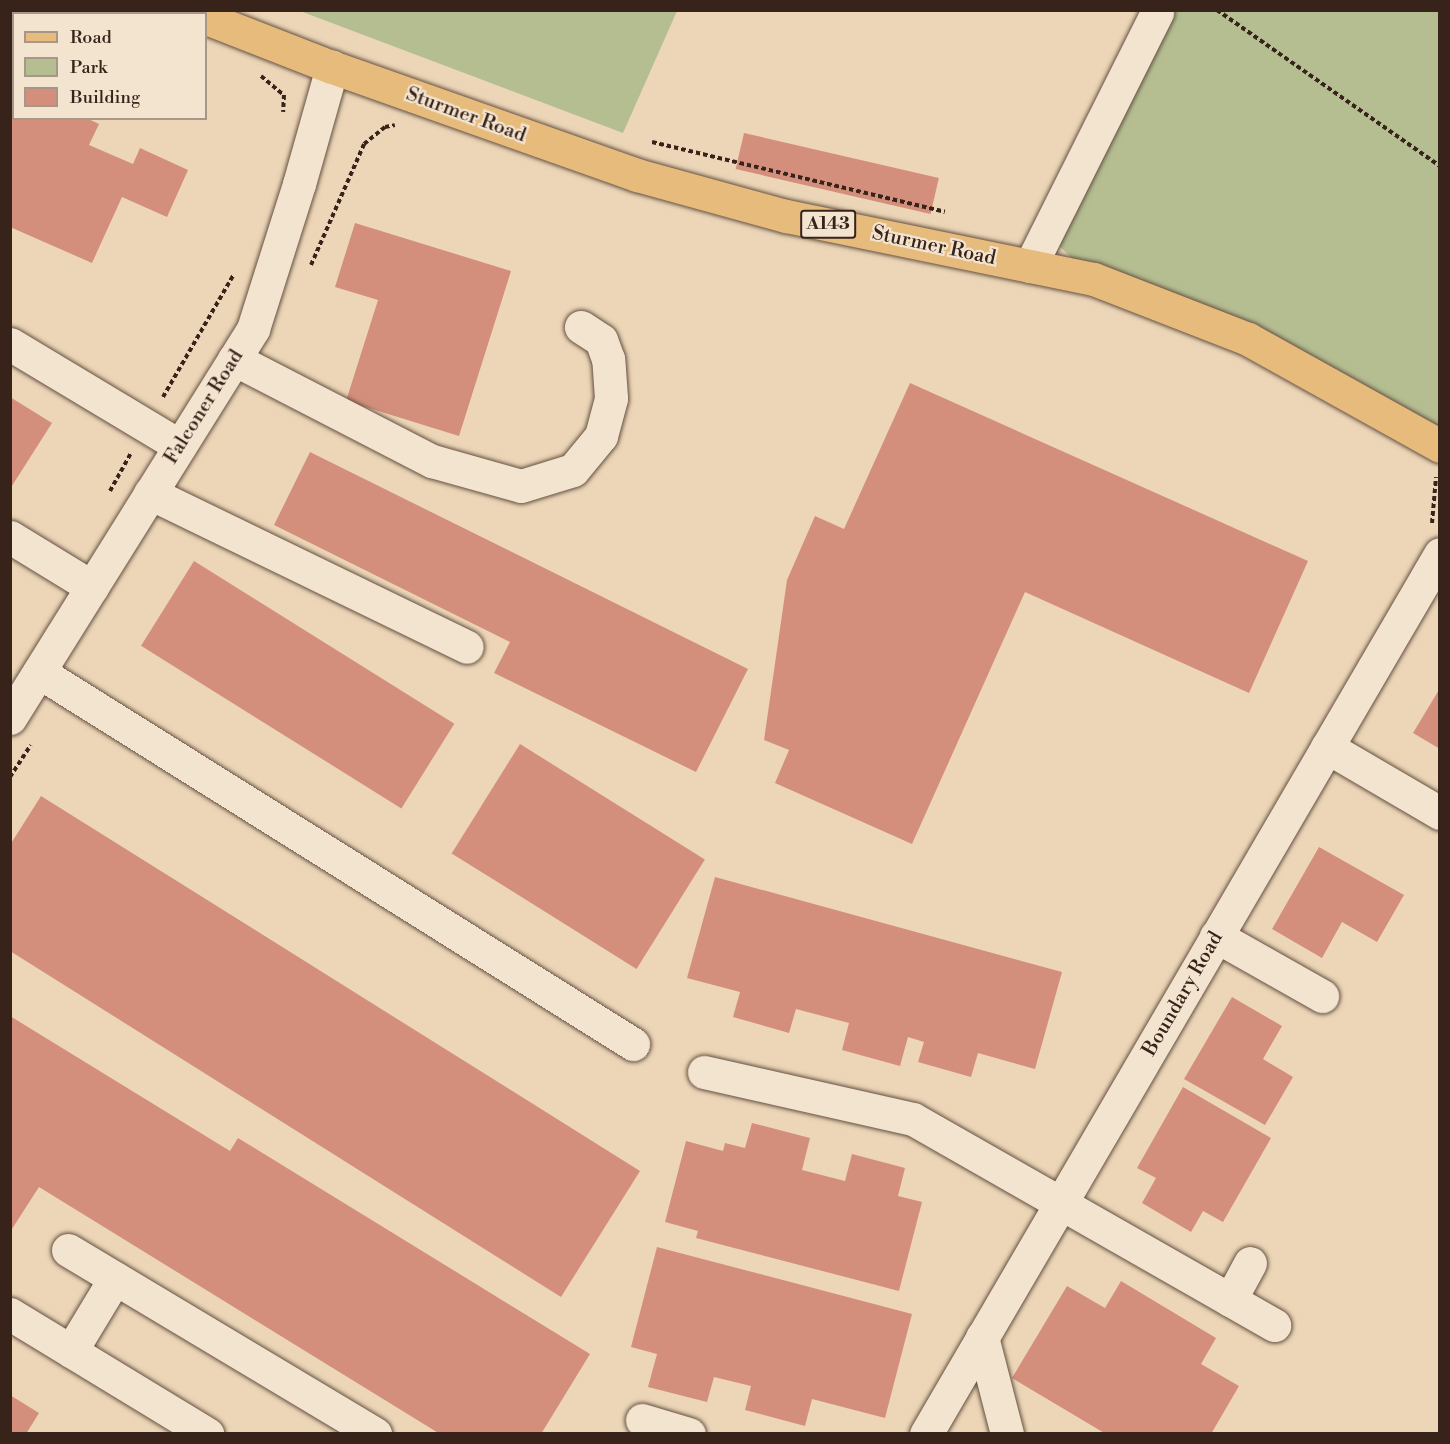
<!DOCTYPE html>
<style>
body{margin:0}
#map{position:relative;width:1450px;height:1444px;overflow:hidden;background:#ecd6b7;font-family:"Libre Bodoni",serif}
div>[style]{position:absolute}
.green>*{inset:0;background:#b4be91}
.building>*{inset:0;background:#d38f7c;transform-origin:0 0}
.path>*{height:4px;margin-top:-2px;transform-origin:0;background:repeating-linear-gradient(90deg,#38231b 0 4.5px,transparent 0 7.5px)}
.roads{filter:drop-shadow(0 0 2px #655042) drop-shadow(0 0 2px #655042)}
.minor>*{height:33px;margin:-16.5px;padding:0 16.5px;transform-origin:16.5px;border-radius:16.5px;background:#f3e4d0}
.major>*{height:33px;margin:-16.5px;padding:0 16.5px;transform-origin:16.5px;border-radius:16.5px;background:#e6bb7c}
span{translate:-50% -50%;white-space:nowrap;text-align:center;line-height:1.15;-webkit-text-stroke:4.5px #f3e4d0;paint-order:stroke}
.shield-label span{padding:2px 4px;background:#f3e4d0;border:2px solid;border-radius:4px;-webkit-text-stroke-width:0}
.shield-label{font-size:18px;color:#38231b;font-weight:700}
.street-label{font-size:20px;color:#38231b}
.frame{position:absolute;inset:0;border:12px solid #38231b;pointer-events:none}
.legend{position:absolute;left:12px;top:12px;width:195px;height:108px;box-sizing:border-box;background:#f3e4d0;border:2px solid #a89788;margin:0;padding:8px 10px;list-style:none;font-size:18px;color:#38231b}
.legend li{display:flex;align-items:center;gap:12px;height:30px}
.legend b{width:30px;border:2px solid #a89788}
</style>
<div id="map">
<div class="green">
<div style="clip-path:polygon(300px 11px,677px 11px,623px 133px)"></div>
<div style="clip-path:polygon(1153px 11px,1439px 11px,1439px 446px,1094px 279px,1055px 242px)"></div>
</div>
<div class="building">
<div style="clip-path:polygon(10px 85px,14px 86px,14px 118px,86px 118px,99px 124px,89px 145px,133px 164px,140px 148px,188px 170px,167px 217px,122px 197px,92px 263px,10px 227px)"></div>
<div style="left:744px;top:133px;width:200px;height:37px;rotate:13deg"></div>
<div style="clip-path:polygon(355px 223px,511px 271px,459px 436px,346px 401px,378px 300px,335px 287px)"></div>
<div style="clip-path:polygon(910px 383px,1308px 561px,1249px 693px,1025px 592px,912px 844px,775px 783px,789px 750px,764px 740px,787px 580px,815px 516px,844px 529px)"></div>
<div style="clip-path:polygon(10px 397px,52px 423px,10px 489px)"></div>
<div style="clip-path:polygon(310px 452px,748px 669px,696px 772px,494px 673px,510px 642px,274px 525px)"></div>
<div style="left:194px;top:561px;width:307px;height:100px;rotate:32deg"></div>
<div style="clip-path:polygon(1440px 688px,1440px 749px,1413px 733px)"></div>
<div style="left:520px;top:744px;width:218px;height:129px;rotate:32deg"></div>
<div style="clip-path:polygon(41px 796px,640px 1171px,561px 1297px,10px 951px,10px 845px)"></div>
<div style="clip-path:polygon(1319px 847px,1404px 895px,1377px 942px,1342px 922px,1322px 958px,1272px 929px)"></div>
<div style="clip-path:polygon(715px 877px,1062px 972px,1035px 1069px,978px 1053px,971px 1077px,918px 1062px,924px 1042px,908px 1037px,900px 1066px,842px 1050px,849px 1023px,796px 1009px,789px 1033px,733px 1017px,740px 992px,687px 978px)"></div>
<div style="clip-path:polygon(1232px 997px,1282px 1026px,1263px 1059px,1293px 1077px,1265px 1125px,1184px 1079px)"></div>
<div style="clip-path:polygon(10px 1016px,230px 1151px,238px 1138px,590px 1354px,541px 1434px,440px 1434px,39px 1187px,10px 1232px)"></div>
<div style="clip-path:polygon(1183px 1087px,1271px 1138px,1223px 1222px,1203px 1211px,1191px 1232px,1142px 1203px,1156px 1178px,1137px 1168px)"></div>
<div style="clip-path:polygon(752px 1123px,810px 1138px,802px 1170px,845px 1181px,852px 1154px,905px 1168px,898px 1196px,922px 1202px,899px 1291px,696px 1238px,698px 1231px,665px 1222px,686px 1141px,723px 1151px,725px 1143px,745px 1148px)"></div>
<div style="clip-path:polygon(657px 1247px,912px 1314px,885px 1418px,812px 1399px,805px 1426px,745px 1410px,751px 1386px,714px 1377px,707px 1402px,648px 1387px,657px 1354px,631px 1347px)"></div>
<div style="clip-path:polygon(1121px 1281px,1216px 1338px,1201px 1364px,1239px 1386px,1211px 1434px,1106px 1434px,1012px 1378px,1067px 1286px,1105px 1308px)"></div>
<div style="clip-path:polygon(10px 1395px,39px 1413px,26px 1434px,10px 1434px)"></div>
</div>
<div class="path">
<div style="left:117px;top:10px;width:8px;rotate:30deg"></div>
<div style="left:1217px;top:10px;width:272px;rotate:35deg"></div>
<div style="left:261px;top:76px;width:30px;rotate:40deg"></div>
<div style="left:284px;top:95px;width:17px;rotate:93deg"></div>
<div style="left:652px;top:142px;width:301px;rotate:13.4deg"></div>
<div style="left:311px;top:265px;width:132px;rotate:-66.3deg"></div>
<div style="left:364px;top:144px;width:27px;rotate:-39deg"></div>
<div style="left:385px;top:127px;width:10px;rotate:-11deg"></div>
<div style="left:163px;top:397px;width:142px;rotate:-60deg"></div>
<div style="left:110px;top:491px;width:43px;rotate:-61.1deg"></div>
<div style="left:1432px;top:523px;width:46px;rotate:-85deg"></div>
<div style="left:10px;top:777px;width:38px;rotate:-57deg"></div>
</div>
<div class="roads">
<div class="minor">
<div style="left:1030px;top:266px;width:284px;rotate:-63.4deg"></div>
<div style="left:10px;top:344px;width:198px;rotate:31deg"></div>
<div style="left:234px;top:359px;width:223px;rotate:27.3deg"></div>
<div style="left:432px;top:461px;width:92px;rotate:15.7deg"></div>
<div style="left:521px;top:486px;width:54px;rotate:-17.1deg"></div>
<div style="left:573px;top:470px;width:44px;rotate:-50.5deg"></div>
<div style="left:601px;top:436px;width:39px;rotate:-75deg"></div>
<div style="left:611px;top:398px;width:39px;rotate:-94deg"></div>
<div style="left:608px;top:359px;width:20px;rotate:-110deg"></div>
<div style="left:601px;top:340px;width:24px;rotate:-147deg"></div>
<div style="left:150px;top:493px;width:352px;rotate:25.9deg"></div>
<div style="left:10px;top:537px;width:96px;rotate:31.4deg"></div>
<div style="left:39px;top:672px;width:701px;rotate:32.06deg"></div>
<div style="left:10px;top:718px;width:459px;rotate:-58deg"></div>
<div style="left:253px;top:329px;width:152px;rotate:-72.4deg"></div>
<div style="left:299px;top:184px;width:122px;rotate:-74.2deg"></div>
<div style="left:1327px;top:747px;width:131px;rotate:30.3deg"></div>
<div style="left:1216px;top:936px;width:122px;rotate:29.5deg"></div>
<div style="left:704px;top:1072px;width:214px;rotate:12.7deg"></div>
<div style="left:913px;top:1119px;width:416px;rotate:29.7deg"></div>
<div style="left:68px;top:1250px;width:358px;rotate:30.9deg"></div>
<div style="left:1230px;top:1300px;width:42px;rotate:-61.6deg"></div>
<div style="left:10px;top:1314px;width:231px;rotate:31.3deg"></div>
<div style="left:982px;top:1337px;width:100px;rotate:75.5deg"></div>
<div style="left:71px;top:1351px;width:85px;rotate:-58.9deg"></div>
<div style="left:642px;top:1420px;width:49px;rotate:16.6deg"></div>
<div style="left:926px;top:1434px;width:1019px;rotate:-59.71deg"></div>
</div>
<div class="major">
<div style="left:206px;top:18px;width:135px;rotate:21.3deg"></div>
<div style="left:332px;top:67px;width:324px;rotate:19.5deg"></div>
<div style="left:637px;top:175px;width:155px;rotate:15.4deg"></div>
<div style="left:786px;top:216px;width:314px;rotate:11.6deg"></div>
<div style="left:1094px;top:279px;width:165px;rotate:21.3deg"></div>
<div style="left:1248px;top:339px;width:220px;rotate:29.1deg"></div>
</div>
</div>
<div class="shield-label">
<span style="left:828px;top:224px">A143</span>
</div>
<div class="street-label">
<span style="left:466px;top:115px;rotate:20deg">Sturmer Road</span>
<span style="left:934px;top:246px;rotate:12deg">Sturmer Road</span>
<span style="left:204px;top:407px;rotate:-58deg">Falconer Road</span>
<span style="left:1183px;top:994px;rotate:-60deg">Boundary Road</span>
</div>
<div class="frame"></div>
<ul class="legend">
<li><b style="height:8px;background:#e6bb7c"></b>Road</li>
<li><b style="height:16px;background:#b4be91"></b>Park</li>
<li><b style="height:16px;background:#d38f7c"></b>Building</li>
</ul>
</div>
